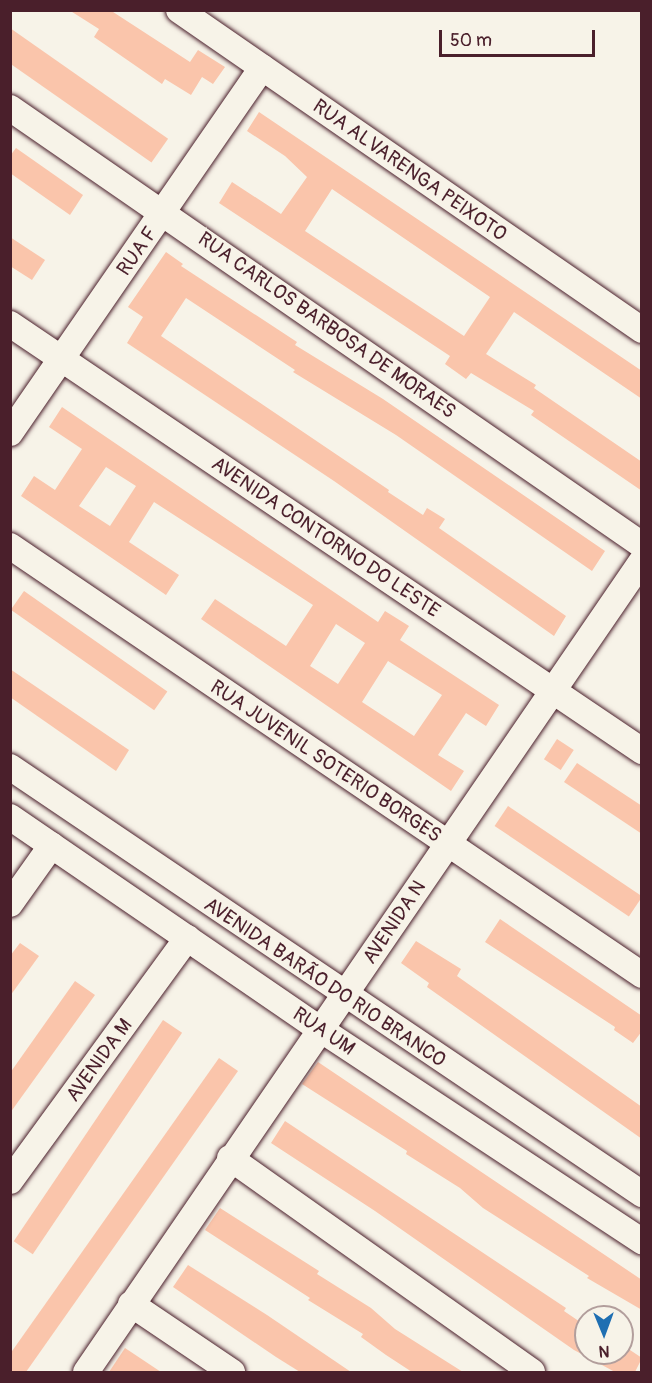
<!DOCTYPE html>
<meta charset="utf-8">
<style>
body{margin:0}
#map{position:relative;width:652px;height:1383px;overflow:hidden;background:#f7f3e8;font-family:Pangolin,sans-serif}
div>[style]{position:absolute}
.building>*{inset:0;background:#fac5ab;transform-origin:0 0}
.roads{filter:drop-shadow(0 0 2px #4a1f2b) drop-shadow(0 0 2px #4a1f2b)}
.minor>*{height:26px;margin:-13px;padding:0 13px;transform-origin:13px;border-radius:13px;background:#f7f3e8}
span{translate:-50% -50%;white-space:nowrap;text-align:center;line-height:1.15;-webkit-text-stroke:4.5px #f7f3e8;paint-order:stroke}
.street-label{font-size:20px;color:#4a1f2b}
.frame{position:absolute;inset:0;border:12px solid #4a1f2b;pointer-events:none}
.north{position:absolute;left:574px;top:1305px;width:60px;height:60px;box-sizing:border-box;background:#f7f3e8;border:2px solid #b29e9c;border-radius:50%;rotate:179deg;font-size:16px;font-weight:700;line-height:24px;text-align:center;color:#4a1f2b}
.north::after{content:'';display:block;margin:auto;width:21px;height:27px;background:#1f6fb2;clip-path:polygon(50% 0,100% 100%,50% 72%,0 100%)}
.scale{position:absolute;left:439px;top:30px;width:156px;height:27px;box-sizing:border-box;border:3px solid #4a1f2b;border-top:0;padding-left:8px;font-size:18px;line-height:21px;white-space:nowrap;color:#4a1f2b;-webkit-text-stroke:4px #f7f3e8;paint-order:stroke}
</style>
<div id="map">
<div class="building">
<div style="clip-path:polygon(69px 10px,110px 10px,190px 62px,198px 50px,225px 67px,213px 84px,202px 77px,191px 95px,165px 79px,162px 84px,94px 37px,99px 29px)"></div>
<div style="left:10px;top:28px;width:193px;height:29px;rotate:35deg"></div>
<div style="clip-path:polygon(evenodd,259px 112px,642px 371px,642px 399px,514px 312px,486px 354px,536px 385px,534px 388px,642px 462px,642px 491px,531px 415px,534px 411px,471px 373px,466px 379px,445px 364px,450px 356px,219px 203px,232px 182px,281px 214px,307px 177px,285px 156px,247px 131px,259px 112px,332px 189px,490px 297px,464px 336px,305px 231px,332px 189px)"></div>
<div style="clip-path:polygon(16px 148px,83px 195px,70px 215px,10px 173px,10px 156px)"></div>
<div style="clip-path:polygon(10px 237px,45px 260px,32px 280px,10px 266px)"></div>
<div style="clip-path:polygon(166px 252px,183px 264px,181px 266px,297px 342px,295px 345px,383px 399px,605px 551px,592px 571px,396px 435px,293px 372px,295px 370px,186px 298px,161px 336px,389px 490px,388px 492px,423px 515px,427px 508px,445px 519px,439px 528px,566px 616px,554px 636px,334px 481px,127px 343px,143px 317px,128px 307px)"></div>
<div style="clip-path:polygon(evenodd,62px 407px,378px 622px,385px 611px,409px 626px,400px 640px,499px 705px,486px 726px,466px 713px,438px 755px,464px 771px,451px 791px,201px 619px,215px 599px,286px 646px,313px 605px,154px 502px,129px 542px,179px 575px,166px 595px,21px 496px,34px 476px,55px 490px,82px 449px,49px 427px,62px 407px,106px 467px,136px 486px,110px 526px,79px 506px,106px 467px,62px 407px,336px 624px,365px 643px,338px 684px,310px 666px,336px 624px,62px 407px,388px 661px,442px 695px,414px 736px,362px 702px,388px 661px)"></div>
<div style="left:24px;top:591px;width:175px;height:23px;rotate:35deg"></div>
<div style="clip-path:polygon(10px 669px,129px 750px,116px 771px,10px 697px)"></div>
<div style="left:557px;top:739px;width:20px;height:24px;rotate:33deg"></div>
<div style="clip-path:polygon(577px 763px,642px 806px,642px 834px,564px 782px)"></div>
<div style="left:508px;top:806px;width:162px;height:24px;rotate:34deg"></div>
<div style="clip-path:polygon(500px 919px,642px 1016px,642px 1031px,633px 1043px,614px 1030px,615px 1027px,485px 942px)"></div>
<div style="clip-path:polygon(416px 941px,461px 969px,457px 976px,642px 1107px,642px 1139px,427px 987px,429px 983px,401px 963px)"></div>
<div style="clip-path:polygon(20px 943px,39px 956px,10px 996px,10px 956px)"></div>
<div style="clip-path:polygon(75px 981px,95px 995px,10px 1113px,10px 1073px)"></div>
<div style="left:163px;top:1020px;width:23px;height:267px;rotate:34deg"></div>
<div style="clip-path:polygon(219px 1058px,238px 1071px,26px 1372px,10px 1372px,10px 1354px)"></div>
<div style="clip-path:polygon(318px 1062px,642px 1280px,642px 1310px,587px 1278px,589px 1276px,483px 1208px,460px 1188px,406px 1154px,407px 1151px,302px 1084px)"></div>
<div style="clip-path:polygon(285px 1121px,566px 1308px,564px 1311px,586px 1326px,586px 1353px,622px 1353px,624px 1346px,642px 1358px,635px 1372px,615px 1372px,574px 1350px,375px 1211px,271px 1143px)"></div>
<div style="clip-path:polygon(220px 1208px,319px 1271px,317px 1274px,371px 1308px,395px 1329px,463px 1372px,412px 1372px,386px 1355px,361px 1337px,363px 1334px,308px 1300px,310px 1298px,205px 1230px)"></div>
<div style="clip-path:polygon(188px 1265px,267px 1315px,351px 1372px,300px 1372px,276px 1357px,173px 1287px)"></div>
<div style="clip-path:polygon(125px 1348px,161px 1372px,109px 1372px)"></div>
</div>
<div class="roads">
<div class="minor">
<div style="left:179px;top:10px;width:563px;rotate:34.65deg"></div>
<div style="left:10px;top:108px;width:768px;rotate:34.66deg"></div>
<div style="left:10px;top:324px;width:763px;rotate:34.04deg"></div>
<div style="left:10px;top:433px;width:444px;rotate:-55.4deg"></div>
<div style="left:10px;top:546px;width:764px;rotate:34.17deg"></div>
<div style="left:10px;top:767px;width:763px;rotate:34.04deg"></div>
<div style="left:10px;top:817px;width:376px;rotate:34.4deg"></div>
<div style="left:320px;top:1029px;width:386px;rotate:33.4deg"></div>
<div style="left:10px;top:904px;width:72px;rotate:-54.6deg"></div>
<div style="left:230px;top:1158px;width:370px;rotate:35.3deg"></div>
<div style="left:10px;top:1181px;width:301px;rotate:-53.9deg"></div>
<div style="left:131px;top:1304px;width:122px;rotate:34deg"></div>
<div style="left:86px;top:1372px;width:983px;rotate:-55.57deg"></div>
</div>
</div>
<div class="street-label">
<span style="left:410px;top:170px;rotate:35deg">RUA ALVARENGA PEIXOTO</span>
<span style="left:137px;top:251px;rotate:-55deg">RUA F</span>
<span style="left:327px;top:325px;rotate:35deg">RUA CARLOS BARBOSA DE MORAES</span>
<span style="left:326px;top:537px;rotate:34deg">AVENIDA CONTORNO DO LESTE</span>
<span style="left:326px;top:761px;rotate:34deg">RUA JUVENIL SOTERIO BORGES</span>
<span style="left:394px;top:922px;rotate:-56deg">AVENIDA N</span>
<span style="left:325px;top:982px;rotate:34deg">AVENIDA BARÃO DO RIO BRANCO</span>
<span style="left:324px;top:1031px;rotate:34deg">RUA UM</span>
<span style="left:99px;top:1060px;rotate:-54deg">AVENIDA M</span>
</div>
<div class="frame"></div>
<div class="north">N</div>
<div class="scale">50 m</div>
</div>
